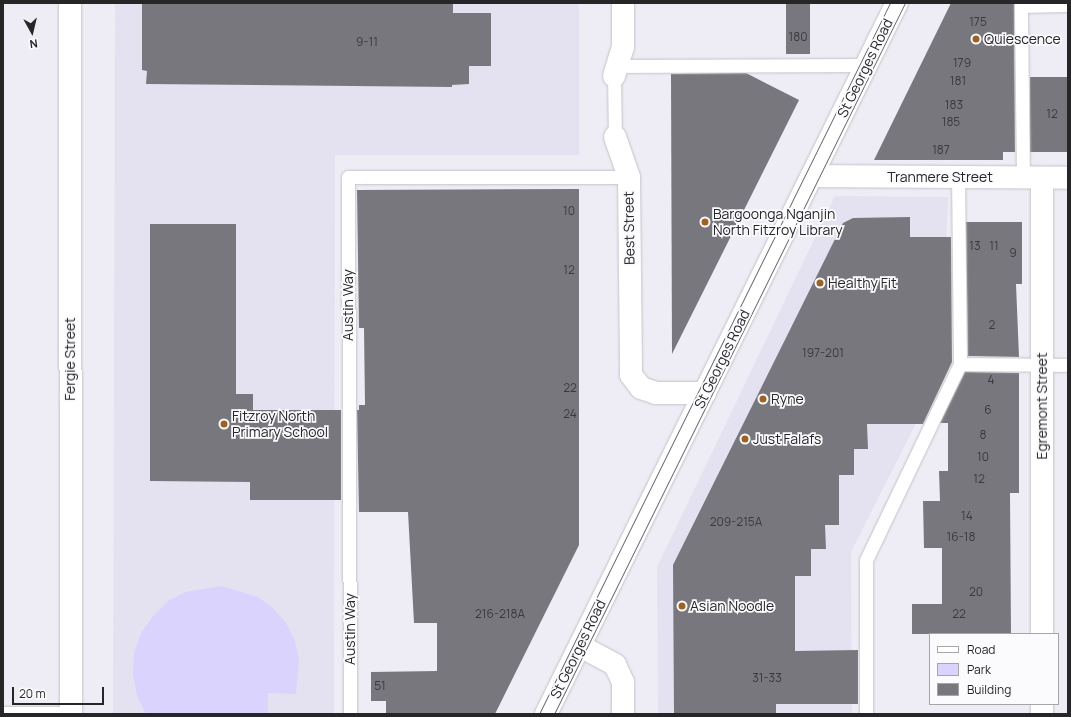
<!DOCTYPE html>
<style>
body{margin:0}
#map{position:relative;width:1071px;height:717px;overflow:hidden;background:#eeedf5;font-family:Manrope,sans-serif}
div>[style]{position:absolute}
.built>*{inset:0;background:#e4e2f1}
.green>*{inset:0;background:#dad3fe}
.building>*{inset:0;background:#78777d;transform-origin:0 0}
.roads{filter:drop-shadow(0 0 1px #c3c2c9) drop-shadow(0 0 1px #c3c2c9)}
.lane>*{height:13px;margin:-6.5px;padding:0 6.5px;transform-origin:6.5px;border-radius:6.5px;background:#fff}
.street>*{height:22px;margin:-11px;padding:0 11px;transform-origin:11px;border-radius:11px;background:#fff}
.highway>*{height:22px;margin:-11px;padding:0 11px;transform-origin:11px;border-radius:11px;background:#fff}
.tram>*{height:1px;margin:-0.5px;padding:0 0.5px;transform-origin:0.5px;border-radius:0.5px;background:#6b6a6f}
.dots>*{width:11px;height:11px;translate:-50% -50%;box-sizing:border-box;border:2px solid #fbfbfe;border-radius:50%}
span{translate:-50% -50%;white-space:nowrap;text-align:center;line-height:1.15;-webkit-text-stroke:3.5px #fbfbfe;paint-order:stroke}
.number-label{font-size:12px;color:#3a3a3e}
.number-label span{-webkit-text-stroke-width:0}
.poi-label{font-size:14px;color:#262629}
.left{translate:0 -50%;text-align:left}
.street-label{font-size:14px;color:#262629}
.frame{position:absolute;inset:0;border:4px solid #262629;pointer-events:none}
.legend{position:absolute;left:929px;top:633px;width:130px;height:72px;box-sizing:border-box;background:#fbfbfe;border:1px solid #a6a6a9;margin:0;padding:5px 7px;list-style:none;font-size:12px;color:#262629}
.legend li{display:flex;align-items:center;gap:8px;height:20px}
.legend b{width:20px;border:1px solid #a6a6a9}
.north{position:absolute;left:12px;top:12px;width:40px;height:40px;-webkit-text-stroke:3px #fbfbfe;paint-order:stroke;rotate:172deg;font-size:11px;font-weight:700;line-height:16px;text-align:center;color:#262629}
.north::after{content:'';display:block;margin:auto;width:14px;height:18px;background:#262629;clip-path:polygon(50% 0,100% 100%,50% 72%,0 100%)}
.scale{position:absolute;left:12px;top:687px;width:92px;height:18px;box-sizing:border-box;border:2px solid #262629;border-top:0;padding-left:5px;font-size:12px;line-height:14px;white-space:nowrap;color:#262629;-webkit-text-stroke:3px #fbfbfe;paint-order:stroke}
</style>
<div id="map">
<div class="built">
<div style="clip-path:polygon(115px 3px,579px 3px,579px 155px,335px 155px,334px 714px,113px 714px)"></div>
<div style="clip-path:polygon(835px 196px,948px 197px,941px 374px,851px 552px,852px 714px,658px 714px,657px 567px)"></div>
</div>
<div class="green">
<div style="clip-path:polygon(222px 586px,258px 597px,273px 608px,286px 623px,295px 641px,299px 660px,296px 694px,268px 693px,268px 714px,146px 714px,137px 696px,133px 675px,134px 653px,141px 633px,153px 616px,168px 601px,185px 592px)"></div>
</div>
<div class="building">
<div style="clip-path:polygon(142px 3px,453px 3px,453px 13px,491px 13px,491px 66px,469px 66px,469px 84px,452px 85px,452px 87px,146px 84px,147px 71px,142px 70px)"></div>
<div style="left:786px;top:3px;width:24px;height:51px"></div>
<div style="clip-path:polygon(951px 3px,1014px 3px,1015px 152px,1003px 152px,1003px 160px,874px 160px)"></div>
<div style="clip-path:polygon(746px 73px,799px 100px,672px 354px,671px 74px)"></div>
<div style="left:1030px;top:77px;width:38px;height:75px"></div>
<div style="clip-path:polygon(579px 189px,579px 545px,495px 714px,386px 714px,386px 701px,371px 701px,371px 672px,437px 671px,437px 623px,414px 623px,408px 512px,359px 512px,357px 410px,359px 410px,359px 405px,365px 405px,364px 328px,359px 328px,357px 190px)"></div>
<div style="clip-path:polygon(910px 217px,910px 237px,951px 237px,952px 362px,923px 424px,867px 424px,868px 449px,854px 449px,854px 475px,839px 475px,839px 525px,825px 525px,826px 549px,811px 549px,811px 576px,795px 576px,795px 651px,858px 650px,858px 704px,776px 704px,776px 714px,674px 714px,673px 565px,843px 223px,853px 218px)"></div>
<div style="clip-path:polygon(966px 222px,1022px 222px,1022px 284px,1016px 284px,1019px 357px,968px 356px)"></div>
<div style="clip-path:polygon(150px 224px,236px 224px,236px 394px,253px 394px,253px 410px,341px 410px,341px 500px,250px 500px,250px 482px,150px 481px)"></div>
<div style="clip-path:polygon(965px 372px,1019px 373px,1019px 493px,1010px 493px,1011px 634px,912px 634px,912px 604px,942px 604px,942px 548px,924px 548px,923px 501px,940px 501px,939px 471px,948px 471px,948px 423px,940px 423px)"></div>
</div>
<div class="roads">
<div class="lane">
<div style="left:617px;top:66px;width:250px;rotate:-0.2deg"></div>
<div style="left:614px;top:76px;width:61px;rotate:89.1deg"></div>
<div style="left:1023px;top:178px;width:172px;rotate:-90.7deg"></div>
<div style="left:1021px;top:6px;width:47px;rotate:-1.2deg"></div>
<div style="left:960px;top:364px;width:108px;rotate:0.5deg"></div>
<div style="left:3px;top:713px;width:68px"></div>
<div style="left:350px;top:714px;width:537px;rotate:-90.21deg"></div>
<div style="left:348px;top:177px;width:281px"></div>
<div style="left:866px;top:714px;width:154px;rotate:-90deg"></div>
<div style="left:866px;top:560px;width:217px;rotate:-64.4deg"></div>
<div style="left:960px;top:364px;width:186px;rotate:-90.6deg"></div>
</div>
<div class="street">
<div style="left:70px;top:3px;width:711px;rotate:89.92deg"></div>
<div style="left:614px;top:76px;width:30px;rotate:-73deg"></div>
<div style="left:623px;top:47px;width:44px;rotate:-90deg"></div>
<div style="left:615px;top:137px;width:42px;rotate:70.7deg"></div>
<div style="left:629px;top:177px;width:198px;rotate:89.4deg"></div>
<div style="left:631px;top:375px;width:16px;rotate:52deg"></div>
<div style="left:641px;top:388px;width:16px;rotate:18deg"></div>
<div style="left:656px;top:393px;width:49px"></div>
<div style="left:812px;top:176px;width:256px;rotate:0.4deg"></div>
<div style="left:1042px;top:178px;width:456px;rotate:90deg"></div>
<div style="left:580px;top:646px;width:40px;rotate:28deg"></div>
<div style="left:615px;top:665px;width:19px;rotate:65deg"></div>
<div style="left:623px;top:682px;width:32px;rotate:90deg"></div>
<div style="left:1042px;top:704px;width:10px;rotate:90deg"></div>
</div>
<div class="highway">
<div style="left:546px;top:714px;width:793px;rotate:-63.73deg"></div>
</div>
</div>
<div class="tram">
<div style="left:539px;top:714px;width:793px;rotate:-63.73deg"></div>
<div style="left:554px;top:714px;width:793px;rotate:-63.73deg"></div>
</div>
<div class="dots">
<div style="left:976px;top:39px;background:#9d6222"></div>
<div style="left:705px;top:222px;background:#9d6222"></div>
<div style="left:820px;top:283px;background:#9d6222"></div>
<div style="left:763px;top:399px;background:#9d6222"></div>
<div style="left:224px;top:424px;background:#9d6222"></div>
<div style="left:745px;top:439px;background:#9d6222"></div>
<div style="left:682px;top:606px;background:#9d6222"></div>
</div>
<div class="number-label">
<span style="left:978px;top:22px">175</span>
<span style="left:798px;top:37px">180</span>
<span style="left:367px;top:42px">9-11</span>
<span style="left:962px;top:63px">179</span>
<span style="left:958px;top:81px">181</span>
<span style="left:954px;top:105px">183</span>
<span style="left:1052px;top:114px">12</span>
<span style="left:951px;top:122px">185</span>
<span style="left:941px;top:150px">187</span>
<span style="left:569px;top:211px">10</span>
<span style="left:975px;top:246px">13</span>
<span style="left:994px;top:246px">11</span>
<span style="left:1013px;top:253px">9</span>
<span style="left:569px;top:270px">12</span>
<span style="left:992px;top:325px">2</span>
<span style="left:823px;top:353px">197-201</span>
<span style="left:991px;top:380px">4</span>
<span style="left:570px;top:388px">22</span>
<span style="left:988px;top:410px">6</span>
<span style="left:570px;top:414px">24</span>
<span style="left:983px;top:435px">8</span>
<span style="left:983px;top:457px">10</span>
<span style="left:979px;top:479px">12</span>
<span style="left:967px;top:516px">14</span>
<span style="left:736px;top:522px">209-215A</span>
<span style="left:961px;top:537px">16-18</span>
<span style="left:976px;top:592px">20</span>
<span style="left:500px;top:614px">216-218A</span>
<span style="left:959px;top:614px">22</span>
<span style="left:767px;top:678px">31-33</span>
<span style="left:380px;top:686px">51</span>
</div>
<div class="poi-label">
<span class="left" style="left:984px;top:39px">Quiescence</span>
<span class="left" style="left:713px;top:222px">Bargoonga Nganjin<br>North Fitzroy Library</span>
<span class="left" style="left:828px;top:283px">Healthy Fit</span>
<span class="left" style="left:771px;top:399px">Ryne</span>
<span class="left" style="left:232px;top:424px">Fitzroy North<br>Primary School</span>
<span class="left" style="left:753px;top:439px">Just Falafs</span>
<span class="left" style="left:690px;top:606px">Asian Noodle</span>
</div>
<div class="street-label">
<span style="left:865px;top:68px;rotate:-64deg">St Georges Road</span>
<span style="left:940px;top:177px">Tranmere Street</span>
<span style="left:629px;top:228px;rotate:-91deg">Best Street</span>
<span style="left:348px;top:305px;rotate:-90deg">Austin Way</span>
<span style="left:70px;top:359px;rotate:-90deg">Fergie Street</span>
<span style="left:722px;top:359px;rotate:-64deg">St Georges Road</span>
<span style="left:1042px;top:406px;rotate:-90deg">Egremont Street</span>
<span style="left:350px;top:629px;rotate:-90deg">Austin Way</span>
<span style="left:578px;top:649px;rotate:-64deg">St Georges Road</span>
</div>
<div class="frame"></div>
<ul class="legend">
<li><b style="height:5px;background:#fff"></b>Road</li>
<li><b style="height:11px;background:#dad3fe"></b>Park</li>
<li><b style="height:11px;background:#78777d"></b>Building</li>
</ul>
<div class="north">N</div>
<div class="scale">20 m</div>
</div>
